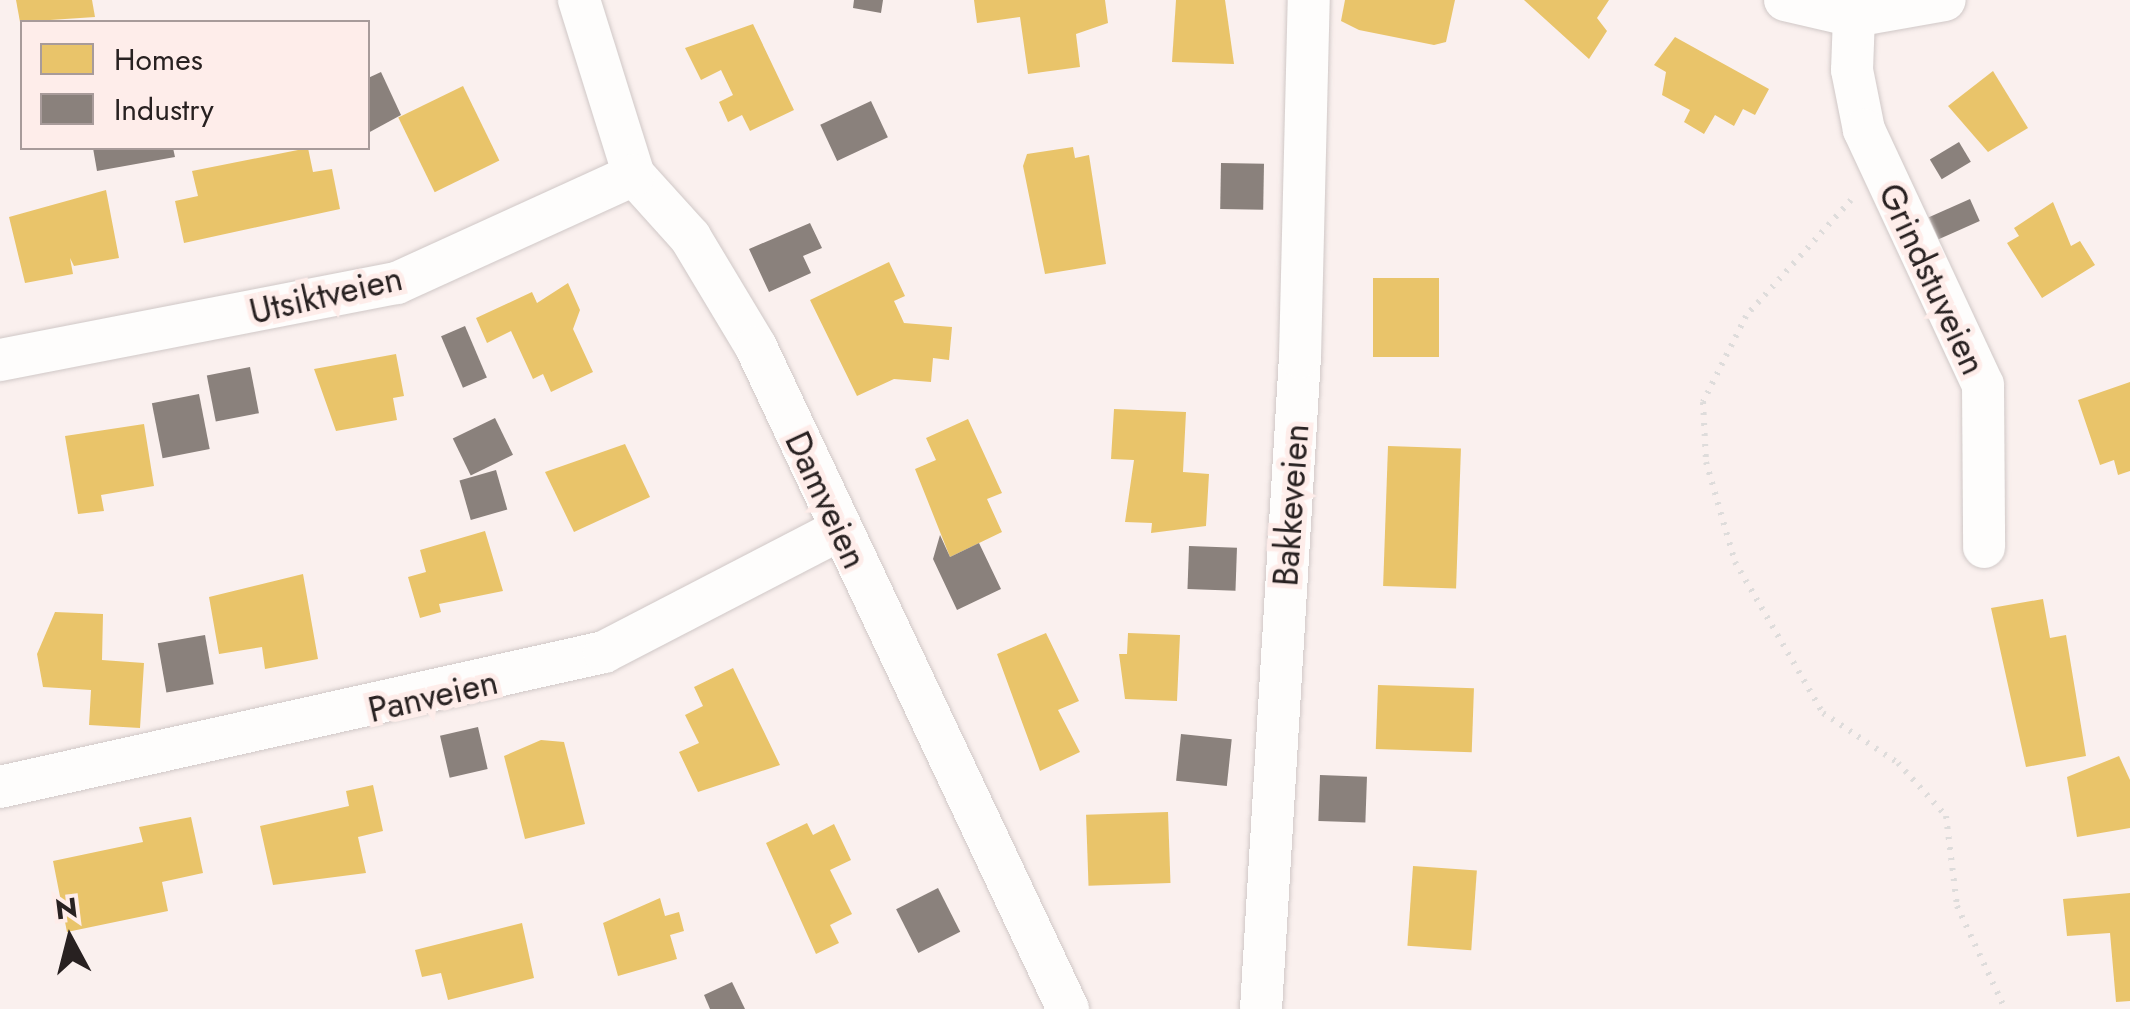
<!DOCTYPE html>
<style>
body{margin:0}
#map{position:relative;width:2130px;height:1009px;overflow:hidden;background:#faf0ee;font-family:Jost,sans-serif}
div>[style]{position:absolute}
.homes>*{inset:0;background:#e9c46a;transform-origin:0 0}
.industry>*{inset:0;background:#8a817c;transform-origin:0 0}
.path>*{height:6px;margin-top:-3px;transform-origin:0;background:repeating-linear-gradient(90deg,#dedcdb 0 2.5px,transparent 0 10.5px)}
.roads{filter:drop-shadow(0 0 2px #d0c8c7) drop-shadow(0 0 2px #d0c8c7)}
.minor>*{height:42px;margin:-21px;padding:0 21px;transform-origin:21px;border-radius:21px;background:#fefdfc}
span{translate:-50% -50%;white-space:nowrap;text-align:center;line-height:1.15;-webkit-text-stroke:10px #feedea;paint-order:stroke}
.street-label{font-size:35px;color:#282121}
.legend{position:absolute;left:20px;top:20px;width:350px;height:130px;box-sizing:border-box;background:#feedea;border:2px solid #a89b9a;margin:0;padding:12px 18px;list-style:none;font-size:30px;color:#282121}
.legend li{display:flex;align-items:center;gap:20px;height:50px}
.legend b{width:50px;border:2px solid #a89b9a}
.north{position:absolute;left:20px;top:889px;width:100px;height:100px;-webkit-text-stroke:8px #feedea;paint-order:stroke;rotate:353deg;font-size:28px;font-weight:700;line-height:40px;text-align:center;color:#282121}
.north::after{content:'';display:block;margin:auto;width:35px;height:45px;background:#282121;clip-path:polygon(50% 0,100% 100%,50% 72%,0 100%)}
</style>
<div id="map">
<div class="homes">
<div style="clip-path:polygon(16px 0,92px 0,95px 17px,20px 22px)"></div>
<div style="clip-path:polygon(974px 0,1105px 0,1108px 23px,1076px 34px,1080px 67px,1028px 74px,1020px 17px,977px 23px)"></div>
<div style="clip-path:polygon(1176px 0,1225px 0,1234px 64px,1172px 62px)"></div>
<div style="clip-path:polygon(1345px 0,1455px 0,1446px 42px,1434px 45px,1359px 30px,1341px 21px)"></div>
<div style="clip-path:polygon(1524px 0,1609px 0,1597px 18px,1607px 31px,1589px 59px)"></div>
<div style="clip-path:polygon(753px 24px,794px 110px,750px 131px,742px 115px,728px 122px,719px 102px,733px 95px,721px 70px,701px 80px,685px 48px)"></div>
<div style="clip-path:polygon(1675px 37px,1769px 89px,1755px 115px,1743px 109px,1734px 126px,1715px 115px,1704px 134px,1684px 122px,1690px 110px,1662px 95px,1666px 72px,1654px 65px)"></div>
<div style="clip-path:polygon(1993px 71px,2028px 128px,1988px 152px,1948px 106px)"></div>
<div style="left:463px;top:86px;width:83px;height:72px;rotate:64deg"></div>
<div style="clip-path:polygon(1073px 147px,1075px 158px,1089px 155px,1106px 264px,1045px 274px,1023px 166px,1027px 154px)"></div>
<div style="clip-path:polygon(308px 148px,313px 172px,332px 169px,340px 209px,184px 243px,175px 201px,198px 196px,192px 171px)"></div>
<div style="clip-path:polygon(106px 190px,119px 258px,74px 266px,70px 258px,73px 274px,25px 283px,9px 217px)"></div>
<div style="clip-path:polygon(2053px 202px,2071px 246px,2080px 241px,2095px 265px,2042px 298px,2007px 243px,2019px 236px,2014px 228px)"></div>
<div style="clip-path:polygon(889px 262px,905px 296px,894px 301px,904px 323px,952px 327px,949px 360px,933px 358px,931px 382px,894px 379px,857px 396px,810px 300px)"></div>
<div style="left:1373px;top:278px;width:66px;height:79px"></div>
<div style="clip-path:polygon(568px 283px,580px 310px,573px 329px,593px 372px,551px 392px,543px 374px,533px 379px,511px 331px,487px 343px,476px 318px,532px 292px,537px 303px)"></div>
<div style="clip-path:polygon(396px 354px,404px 396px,393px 398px,397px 420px,336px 431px,314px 369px)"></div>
<div style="clip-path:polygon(2130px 382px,2130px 471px,2118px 475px,2114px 460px,2100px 465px,2078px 400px)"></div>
<div style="clip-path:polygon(1114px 409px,1186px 412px,1183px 472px,1209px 474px,1206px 526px,1151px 533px,1152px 523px,1125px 522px,1134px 460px,1111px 459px)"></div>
<div style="clip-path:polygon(968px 419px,1002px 493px,987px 499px,1002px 532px,950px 557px,915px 469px,936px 460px,926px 438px)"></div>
<div style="clip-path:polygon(144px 424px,154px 486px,101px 495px,104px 511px,78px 514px,65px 436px)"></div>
<div style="clip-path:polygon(625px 444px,650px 497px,574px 532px,545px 472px)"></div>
<div style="left:1388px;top:446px;width:73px;height:140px;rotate:2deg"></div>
<div style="clip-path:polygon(485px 531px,503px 591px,439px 604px,441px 612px,420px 618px,408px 577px,426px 572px,420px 550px)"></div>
<div style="clip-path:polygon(303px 574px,318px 659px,265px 669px,262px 647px,219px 654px,209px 597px)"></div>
<div style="clip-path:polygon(2043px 599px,2050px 638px,2066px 635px,2086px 756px,2026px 767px,1991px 608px)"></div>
<div style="clip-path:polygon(55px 612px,103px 614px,102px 660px,144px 663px,140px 728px,89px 725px,91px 690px,43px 687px,37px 654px)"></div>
<div style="clip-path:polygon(1046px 633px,1079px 701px,1058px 710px,1080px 752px,1040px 771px,997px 654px)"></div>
<div style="clip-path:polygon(1128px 633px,1180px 635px,1177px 701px,1125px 699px,1119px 654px,1127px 654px)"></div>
<div style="clip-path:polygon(733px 668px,780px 765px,698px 792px,679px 752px,699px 743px,685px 715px,703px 706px,694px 687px)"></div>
<div style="left:1378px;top:685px;width:96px;height:64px;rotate:2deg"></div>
<div style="clip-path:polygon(541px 740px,564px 742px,585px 824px,525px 839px,504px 756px)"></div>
<div style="clip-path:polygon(2119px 756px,2130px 780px,2130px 828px,2077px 837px,2067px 777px)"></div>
<div style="clip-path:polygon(373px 785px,383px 831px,358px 837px,366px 873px,273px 885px,260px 826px,349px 806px,346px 791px)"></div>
<div style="left:1168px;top:812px;width:71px;height:82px;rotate:88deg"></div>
<div style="clip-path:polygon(191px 817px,203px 873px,162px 882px,168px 911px,67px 932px,53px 861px,143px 842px,139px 827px)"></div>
<div style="clip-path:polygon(807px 823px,813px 835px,834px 824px,851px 860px,830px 870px,852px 914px,830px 925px,839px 943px,816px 954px,766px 843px)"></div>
<div style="left:1413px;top:866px;width:64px;height:80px;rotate:4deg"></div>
<div style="clip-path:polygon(2130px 893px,2130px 1001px,2116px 1002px,2110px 933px,2067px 936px,2063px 899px)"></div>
<div style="clip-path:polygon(660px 898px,665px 916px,679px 912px,684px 931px,670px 935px,677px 959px,618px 976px,603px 923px)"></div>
<div style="clip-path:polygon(522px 923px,534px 978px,448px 1000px,441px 973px,422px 977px,415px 950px)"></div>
</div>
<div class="industry">
<div style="clip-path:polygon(854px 0,883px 0,881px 13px,853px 8px)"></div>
<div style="clip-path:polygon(381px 72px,401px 115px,368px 133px,368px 78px)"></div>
<div style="left:871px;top:101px;width:40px;height:56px;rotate:65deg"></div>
<div style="left:1959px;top:142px;width:23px;height:34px;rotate:59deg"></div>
<div style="clip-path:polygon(93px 148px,173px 148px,175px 157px,97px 171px)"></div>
<div style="left:1221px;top:163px;width:43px;height:46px;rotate:1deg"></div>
<div style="left:1970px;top:199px;width:24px;height:45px;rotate:66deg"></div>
<div style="clip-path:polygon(810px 223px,822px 248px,803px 256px,811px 273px,769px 292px,749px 249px)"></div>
<div style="left:465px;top:326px;width:56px;height:26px;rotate:67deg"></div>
<div style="left:250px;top:367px;width:47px;height:44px;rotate:79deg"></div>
<div style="left:199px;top:394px;width:56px;height:48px;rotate:79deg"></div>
<div style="left:495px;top:418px;width:41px;height:47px;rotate:64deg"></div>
<div style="left:496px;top:470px;width:41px;height:38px;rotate:74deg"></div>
<div style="clip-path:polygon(940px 535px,950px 557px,979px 543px,1001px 589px,957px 610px,933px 559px)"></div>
<div style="left:1189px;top:546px;width:48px;height:43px;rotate:2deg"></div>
<div style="left:205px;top:635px;width:50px;height:48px;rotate:80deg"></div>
<div style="left:478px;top:727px;width:43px;height:39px;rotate:77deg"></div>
<div style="left:1181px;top:734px;width:51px;height:47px;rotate:6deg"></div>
<div style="left:1320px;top:775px;width:47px;height:46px;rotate:2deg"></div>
<div style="left:938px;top:888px;width:49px;height:47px;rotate:63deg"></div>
<div style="clip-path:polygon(732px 982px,745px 1009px,710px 1009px,704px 995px)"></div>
</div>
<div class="path">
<div style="left:1851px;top:200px;width:156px;rotate:132.2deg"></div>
<div style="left:1746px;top:316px;width:96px;rotate:116.6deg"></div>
<div style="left:1703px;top:402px;width:60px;rotate:87.1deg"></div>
<div style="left:1706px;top:462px;width:104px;rotate:73.8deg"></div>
<div style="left:1735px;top:562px;width:175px;rotate:59.8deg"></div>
<div style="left:1823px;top:713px;width:90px;rotate:33.7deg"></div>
<div style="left:1898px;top:763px;width:72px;rotate:47.8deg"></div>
<div style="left:1946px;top:816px;width:91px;rotate:83deg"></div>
<div style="left:1957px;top:906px;width:114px;rotate:65deg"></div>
</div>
<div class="roads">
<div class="minor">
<div style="left:579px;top:0;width:183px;rotate:72.6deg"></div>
<div style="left:634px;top:175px;width:84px;rotate:47.9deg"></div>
<div style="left:690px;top:237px;width:128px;rotate:59deg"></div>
<div style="left:756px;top:347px;width:732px;rotate:64.77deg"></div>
<div style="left:1785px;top:0;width:71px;rotate:13.1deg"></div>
<div style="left:1854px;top:16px;width:92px;rotate:-10deg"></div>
<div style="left:1854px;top:16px;width:54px;rotate:92.1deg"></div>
<div style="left:1852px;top:70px;width:61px;rotate:78.7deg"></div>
<div style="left:1864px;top:130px;width:281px;rotate:65deg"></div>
<div style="left:1983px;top:385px;width:162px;rotate:89.6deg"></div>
<div style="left:0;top:360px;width:404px;rotate:-11deg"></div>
<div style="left:397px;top:283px;width:260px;rotate:-24.5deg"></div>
<div style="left:0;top:787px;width:619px;rotate:-12.6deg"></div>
<div style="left:604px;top:652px;width:265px;rotate:-27.4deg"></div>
<div style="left:1261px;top:1009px;width:653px;rotate:-86.58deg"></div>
<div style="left:1300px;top:357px;width:357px;rotate:-88.6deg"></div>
</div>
</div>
<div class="street-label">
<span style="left:1932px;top:279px;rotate:65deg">Grindstuveien</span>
<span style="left:326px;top:295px;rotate:-13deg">Utsiktveien</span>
<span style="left:826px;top:500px;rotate:65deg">Damveien</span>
<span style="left:1291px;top:505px;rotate:-86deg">Bakkeveien</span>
<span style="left:433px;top:696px;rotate:-13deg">Panveien</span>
</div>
<ul class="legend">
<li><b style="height:28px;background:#e9c46a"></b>Homes</li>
<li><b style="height:28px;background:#8a817c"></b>Industry</li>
</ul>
<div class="north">N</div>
</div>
